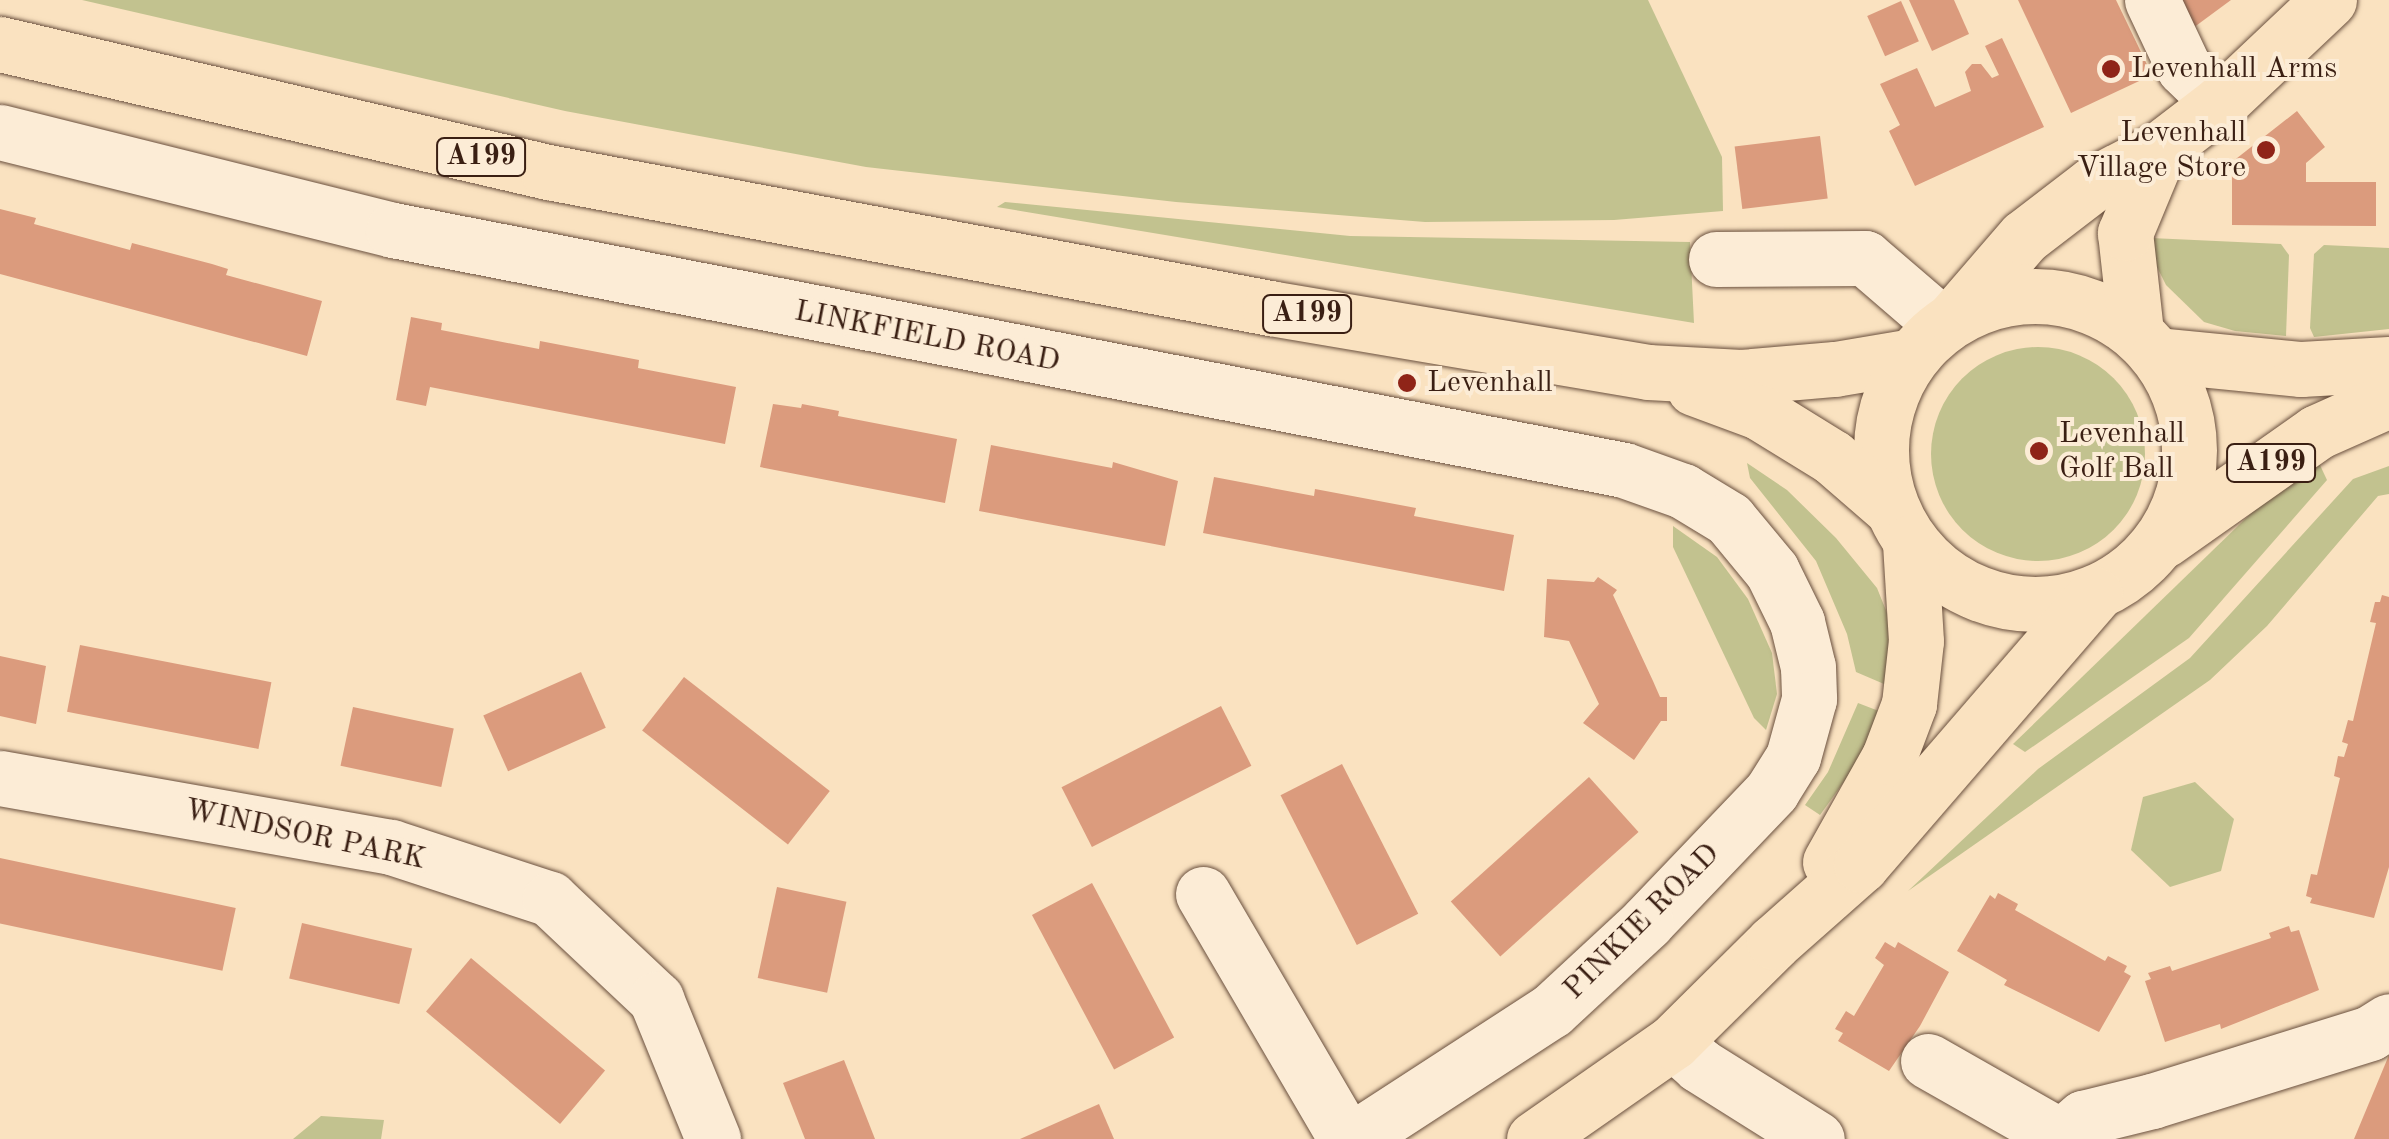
<!DOCTYPE html>
<style>
body{margin:0}
#map{position:relative;width:2389px;height:1139px;overflow:hidden;background:#fae2c0;font-family:"Old Standard TT",serif}
div>[style]{position:absolute}
.green>*{inset:0;background:#c2c28f}
.round{border-radius:50%}
.building>*{inset:0;background:#db9b7d;transform-origin:0 0}
.roads{filter:drop-shadow(0 0 2px #6a503e) drop-shadow(0 0 2px #6a503e)}
.minor>*{height:55px;margin:-27.5px;padding:0 27.5px;transform-origin:27.5px;border-radius:27.5px;background:#fcecd6}
.major>*{height:55px;margin:-27.5px;padding:0 27.5px;transform-origin:27.5px;border-radius:27.5px;background:#fae2c0}
.major>.ring{margin:-27.5px;padding:0;box-sizing:content-box;background:none;border:55px solid #fae2c0;border-radius:50%}
.dots>*{width:28px;height:28px;translate:-50% -50%;box-sizing:border-box;border:5px solid #fcecd6;border-radius:50%}
span{translate:-50% -50%;white-space:nowrap;text-align:center;line-height:1.15;-webkit-text-stroke:8px #fcecd6;paint-order:stroke}
.shield-label span{padding:2px 8px;background:#fcecd6;border:2px solid;border-radius:8px;-webkit-text-stroke-width:0}
.shield-label{font-size:28px;color:#3a1f13;font-weight:700}
.poi-label{font-size:30px;color:#3a1f13}
.left{translate:0 -50%;text-align:left}
.right{translate:-100% -50%;text-align:right}
.street-label{font-size:30px;color:#3a1f13}
</style>
<div id="map">
<div class="green">
<div style="clip-path:polygon(82px 0,1648px 0,1722px 157px,1723px 211px,1614px 220px,1425px 222px,1176px 202px,866px 167px,565px 111px)"></div>
<div style="clip-path:polygon(1005px 202px,1350px 236px,1690px 242px,1694px 323px,997px 207px)"></div>
<div style="clip-path:polygon(2151px 238px,2281px 244px,2289px 255px,2286px 336px,2235px 331px,2204px 322px,2166px 285px,2156px 265px)"></div>
<div style="clip-path:polygon(2324px 245px,2389px 248px,2389px 329px,2314px 337px,2310px 328px,2314px 254px)"></div>
<div class="round" style="left:1931px;top:347px;width:214px;height:214px"></div>
<div style="clip-path:polygon(1747px 463px,1787px 490px,1836px 538px,1877px 588px,1889px 618px,1891px 687px,1856px 672px,1847px 634px,1816px 561px,1750px 478px)"></div>
<div style="clip-path:polygon(2319px 463px,2327px 480px,2189px 638px,2025px 752px,2013px 744px,2275px 490px)"></div>
<div style="clip-path:polygon(2389px 466px,2389px 494px,2378px 496px,2267px 626px,2210px 680px,1908px 891px,2038px 769px,2190px 658px,2353px 479px)"></div>
<div style="clip-path:polygon(1673px 526px,1717px 557px,1748px 599px,1772px 653px,1777px 694px,1766px 730px,1754px 718px,1673px 547px)"></div>
<div style="clip-path:polygon(1858px 703px,1884px 713px,1854px 768px,1820px 815px,1805px 805px,1828px 772px)"></div>
<div style="clip-path:polygon(2195px 782px,2234px 819px,2221px 871px,2170px 887px,2131px 850px,2143px 797px)"></div>
<div style="clip-path:polygon(321px 1116px,384px 1120px,381px 1139px,293px 1139px)"></div>
</div>
<div class="building">
<div style="clip-path:polygon(1909px 0,1954px 0,1969px 34px,1932px 51px)"></div>
<div style="clip-path:polygon(2018px 0,2116px 0,2152px 75px,2071px 113px)"></div>
<div style="clip-path:polygon(2180px 0,2231px 0,2193px 28px)"></div>
<div style="left:1901px;top:1px;width:44px;height:37px;rotate:66deg"></div>
<div style="clip-path:polygon(2002px 38px,2044px 127px,1915px 186px,1889px 131px,1900px 125px,1880px 84px,1917px 68px,1935px 107px,1971px 91px,1965px 72px,1972px 64px,1981px 64px,1992px 78px,1999px 75px,1985px 46px)"></div>
<div style="clip-path:polygon(2297px 111px,2325px 147px,2306px 163px,2306px 182px,2376px 182px,2376px 226px,2232px 225px,2232px 162px)"></div>
<div style="left:1820px;top:136px;width:63px;height:86px;rotate:83deg"></div>
<div style="clip-path:polygon(0 209px,36px 218px,34px 224px,130px 250px,132px 243px,212px 264px,228px 269px,226px 275px,322px 301px,307px 356px,0 274px)"></div>
<div style="clip-path:polygon(411px 317px,442px 323px,441px 330px,539px 349px,540px 341px,639px 360px,638px 368px,736px 387px,725px 444px,430px 387px,426px 406px,396px 400px)"></div>
<div style="clip-path:polygon(773px 404px,801px 408px,802px 404px,839px 411px,838px 416px,957px 439px,945px 503px,760px 467px)"></div>
<div style="clip-path:polygon(991px 445px,1112px 468px,1113px 462px,1178px 481px,1165px 546px,979px 511px)"></div>
<div style="clip-path:polygon(1214px 477px,1314px 496px,1315px 489px,1416px 508px,1414px 516px,1514px 535px,1504px 591px,1203px 533px)"></div>
<div style="clip-path:polygon(1598px 577px,1617px 590px,1613px 595px,1653px 681px,1660px 697px,1667px 697px,1667px 721px,1661px 721px,1634px 760px,1583px 723px,1599px 704px,1569px 641px,1544px 637px,1547px 579px,1594px 582px)"></div>
<div style="clip-path:polygon(2382px 595px,2389px 597px,2389px 867px,2374px 918px,2310px 903px,2312px 898px,2306px 896px,2311px 874px,2317px 875px,2340px 778px,2334px 776px,2338px 756px,2344px 757px,2348px 744px,2342px 742px,2348px 720px,2353px 721px,2376px 623px,2370px 622px,2375px 602px,2380px 602px)"></div>
<div style="left:80px;top:645px;width:195px;height:68px;rotate:11deg"></div>
<div style="clip-path:polygon(0 656px,46px 666px,36px 724px,0 716px)"></div>
<div style="left:581px;top:672px;width:61px;height:107px;rotate:66deg"></div>
<div style="left:684px;top:677px;width:185px;height:68px;rotate:38deg"></div>
<div style="left:1221px;top:706px;width:67px;height:179px;rotate:63deg"></div>
<div style="left:353px;top:707px;width:103px;height:60px;rotate:12deg"></div>
<div style="left:1342px;top:764px;width:168px;height:69px;rotate:63deg"></div>
<div style="left:1589px;top:777px;width:74px;height:186px;rotate:48deg"></div>
<div style="left:0;top:858px;width:241px;height:64px;rotate:12deg"></div>
<div style="left:1092px;top:883px;width:175px;height:68px;rotate:62deg"></div>
<div style="left:777px;top:887px;width:71px;height:93px;rotate:12deg"></div>
<div style="clip-path:polygon(1998px 893px,2018px 904px,2015px 910px,2105px 961px,2108px 956px,2127px 966px,2124px 972px,2131px 976px,2099px 1032px,2004px 985px,2007px 980px,1957px 951px,1990px 895px,1995px 899px)"></div>
<div style="left:302px;top:923px;width:113px;height:57px;rotate:13deg"></div>
<div style="clip-path:polygon(2289px 926px,2291px 932px,2299px 930px,2319px 990px,2221px 1029px,2220px 1024px,2165px 1042px,2145px 981px,2151px 979px,2148px 973px,2170px 966px,2172px 971px,2271px 938px,2269px 933px)"></div>
<div style="clip-path:polygon(1885px 942px,1895px 948px,1898px 942px,1949px 972px,1920px 1026px,1889px 1071px,1838px 1041px,1843px 1033px,1835px 1029px,1846px 1011px,1854px 1016px,1884px 965px,1875px 958px)"></div>
<div style="left:471px;top:958px;width:175px;height:70px;rotate:40deg"></div>
<div style="clip-path:polygon(2389px 1055px,2389px 1139px,2354px 1139px)"></div>
<div style="clip-path:polygon(844px 1060px,875px 1139px,805px 1139px,783px 1083px)"></div>
<div style="clip-path:polygon(1099px 1104px,1114px 1139px,1020px 1139px)"></div>
</div>
<div class="roads">
<div class="minor">
<div style="left:2152px;top:0;width:75px;rotate:64.8deg"></div>
<div style="left:2184px;top:68px;width:50px;rotate:44.2deg"></div>
<div style="left:0;top:132px;width:405px;rotate:14deg"></div>
<div style="left:393px;top:230px;width:1254px;rotate:11.03deg"></div>
<div style="left:1624px;top:470px;width:63px;rotate:19.6deg"></div>
<div style="left:1683px;top:491px;width:54px;rotate:31.3deg"></div>
<div style="left:1729px;top:519px;width:67px;rotate:50.4deg"></div>
<div style="left:1772px;top:571px;width:57px;rotate:63.9deg"></div>
<div style="left:1797px;top:622px;width:46px;rotate:76.3deg"></div>
<div style="left:1808px;top:667px;width:32px;rotate:88deg"></div>
<div style="left:1809px;top:699px;width:60px;rotate:105.4deg"></div>
<div style="left:1793px;top:757px;width:40px;rotate:122deg"></div>
<div style="left:1772px;top:791px;width:182px;rotate:133.7deg"></div>
<div style="left:1646px;top:923px;width:128px;rotate:137.2deg"></div>
<div style="left:1552px;top:1010px;width:237px;rotate:147deg"></div>
<div style="left:1716px;top:259px;width:149px;rotate:-0.4deg"></div>
<div style="left:1865px;top:258px;width:103px;rotate:40.7deg"></div>
<div style="left:0;top:778px;width:397px;rotate:10deg"></div>
<div style="left:391px;top:847px;width:167px;rotate:18.1deg"></div>
<div style="left:550px;top:899px;width:146px;rotate:43.3deg"></div>
<div style="left:656px;top:999px;width:151px;rotate:67.8deg"></div>
<div style="left:1203px;top:894px;width:284px;rotate:59.7deg"></div>
<div style="left:1673px;top:1042px;width:35px;rotate:41deg"></div>
<div style="left:1699px;top:1065px;width:139px;rotate:32.1deg"></div>
<div style="left:1928px;top:1061px;width:152px;rotate:29.6deg"></div>
<div style="left:2058px;top:1139px;width:33px;rotate:-40deg"></div>
<div style="left:2083px;top:1118px;width:71px;rotate:-13.8deg"></div>
<div style="left:2152px;top:1101px;width:228px;rotate:-17.3deg"></div>
<div style="left:2370px;top:1033px;width:22px;rotate:-32deg"></div>
</div>
<div class="major">
<div style="left:0;top:44px;width:563px;rotate:13.15deg"></div>
<div style="left:548px;top:172px;width:735px;rotate:10.67deg"></div>
<div style="left:1270px;top:308px;width:383px;rotate:9.6deg"></div>
<div style="left:1648px;top:372px;width:93px;rotate:3.1deg"></div>
<div style="left:1741px;top:377px;width:94px;rotate:-4.9deg"></div>
<div style="left:1835px;top:369px;width:78px;rotate:-9.6deg"></div>
<div class="ring" style="left:1881px;top:296px;width:253px;height:253px"></div>
<div style="left:1954px;top:318px;width:107px;rotate:-49.2deg"></div>
<div style="left:2024px;top:237px;width:87px;rotate:-37.5deg"></div>
<div style="left:2093px;top:184px;width:76px;rotate:-27.6deg"></div>
<div style="left:2160px;top:149px;width:76px;rotate:-37.5deg"></div>
<div style="left:2220px;top:103px;width:150px;rotate:-43.4deg"></div>
<div style="left:2136px;top:332px;width:100px;rotate:-96.3deg"></div>
<div style="left:2125px;top:233px;width:91px;rotate:-67.4deg"></div>
<div style="left:2158px;top:355px;width:144px;rotate:5.6deg"></div>
<div style="left:2301px;top:369px;width:88px;rotate:-3.3deg"></div>
<div style="left:1694px;top:388px;width:69px;rotate:20.3deg"></div>
<div style="left:1759px;top:412px;width:86px;rotate:31.7deg"></div>
<div style="left:1832px;top:457px;width:77px;rotate:40.8deg"></div>
<div style="left:2164px;top:540px;width:187px;rotate:-35.2deg"></div>
<div style="left:2317px;top:432px;width:79px;rotate:-24deg"></div>
<div style="left:1830px;top:862px;width:120px;rotate:-60.7deg"></div>
<div style="left:1889px;top:757px;width:57px;rotate:-69.3deg"></div>
<div style="left:1909px;top:704px;width:63px;rotate:-83.7deg"></div>
<div style="left:1916px;top:641px;width:99px;rotate:-93.5deg"></div>
<div style="left:1534px;top:1139px;width:169px;rotate:-34.9deg"></div>
<div style="left:1673px;top:1042px;width:142px;rotate:-44.7deg"></div>
<div style="left:1774px;top:942px;width:116px;rotate:-41.5deg"></div>
<div style="left:1861px;top:865px;width:358px;rotate:-49.2deg"></div>
</div>
</div>
<div class="dots">
<div style="left:2111px;top:69px;background:#8f2418"></div>
<div style="left:2266px;top:150px;background:#8f2418"></div>
<div style="left:1407px;top:383px;background:#8f2418"></div>
<div style="left:2039px;top:451px;background:#8f2418"></div>
</div>
<div class="shield-label">
<span style="left:481px;top:157px">A199</span>
<span style="left:1307px;top:314px">A199</span>
<span style="left:2271px;top:463px">A199</span>
</div>
<div class="poi-label">
<span class="left" style="left:2131px;top:69px">Levenhall Arms</span>
<span class="right" style="left:2246px;top:150px">Levenhall<br>Village Store</span>
<span class="left" style="left:1427px;top:383px">Levenhall</span>
<span class="left" style="left:2059px;top:451px">Levenhall<br>Golf Ball</span>
</div>
<div class="street-label">
<span style="left:927px;top:337px;rotate:11deg">LINKFIELD ROAD</span>
<span style="left:305px;top:835px;rotate:12deg">WINDSOR PARK</span>
<span style="left:1642px;top:922px;rotate:-45deg">PINKIE ROAD</span>
</div>
</div>
